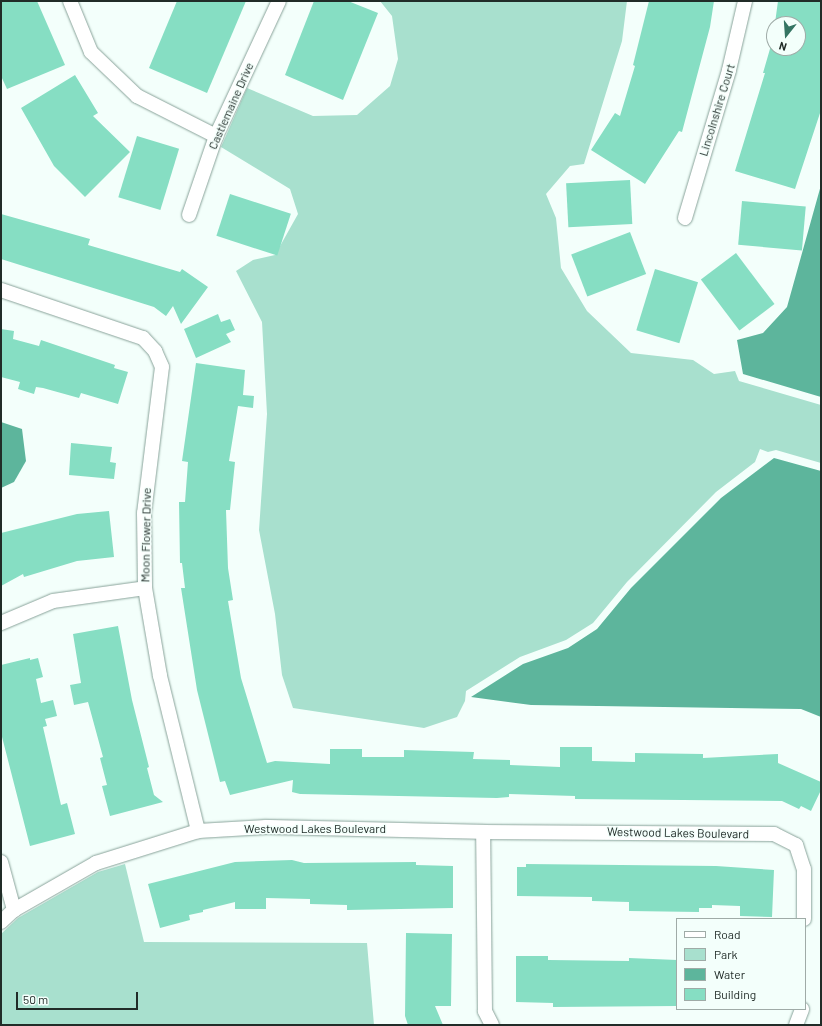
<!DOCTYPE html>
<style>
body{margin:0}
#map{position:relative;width:822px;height:1026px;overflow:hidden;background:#f3fffb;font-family:Barlow,sans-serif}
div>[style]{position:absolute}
.green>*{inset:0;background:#a8e0ce}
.water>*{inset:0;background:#5db59c}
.building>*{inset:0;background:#86dec3;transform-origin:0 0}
.roads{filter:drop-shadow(0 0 1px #89a39a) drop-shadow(0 0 1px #89a39a)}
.minor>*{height:14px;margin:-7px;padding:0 7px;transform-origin:7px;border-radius:7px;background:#fff}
span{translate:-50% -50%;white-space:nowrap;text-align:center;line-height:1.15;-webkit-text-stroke:3px #f3fffb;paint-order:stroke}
.street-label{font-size:12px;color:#212c28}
.frame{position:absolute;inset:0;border:2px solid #212c28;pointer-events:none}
.legend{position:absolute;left:676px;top:918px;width:130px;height:92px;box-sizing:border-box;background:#f3fffb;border:1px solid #9faba7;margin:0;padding:5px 7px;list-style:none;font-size:12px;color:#212c28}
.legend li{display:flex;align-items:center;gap:8px;height:20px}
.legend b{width:20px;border:1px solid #9faba7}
.north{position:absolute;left:766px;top:16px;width:40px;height:40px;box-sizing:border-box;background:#f3fffb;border:1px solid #9faba7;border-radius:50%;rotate:197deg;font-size:11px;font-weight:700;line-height:16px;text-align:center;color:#212c28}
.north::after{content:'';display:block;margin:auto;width:14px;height:18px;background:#357563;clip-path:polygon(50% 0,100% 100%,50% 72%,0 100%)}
.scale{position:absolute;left:16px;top:992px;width:122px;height:18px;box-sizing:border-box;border:2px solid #212c28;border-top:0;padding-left:5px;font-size:12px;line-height:14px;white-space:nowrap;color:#212c28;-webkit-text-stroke:3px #f3fffb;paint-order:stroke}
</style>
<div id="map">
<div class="green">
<div style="clip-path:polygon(380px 1px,627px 1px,622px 41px,584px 164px,570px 166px,546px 194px,556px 218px,561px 268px,587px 311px,631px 353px,693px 360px,714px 374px,735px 371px,739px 381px,821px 405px,821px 463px,776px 450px,768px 452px,760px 449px,755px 462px,716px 492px,627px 582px,593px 623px,566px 640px,520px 657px,466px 691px,465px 701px,457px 717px,424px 728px,293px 708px,282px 675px,275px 614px,259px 530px,267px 414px,262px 322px,236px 271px,253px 260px,275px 255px,298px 214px,290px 189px,221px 147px,247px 88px,313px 116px,357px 115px,390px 86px,398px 59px,392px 16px)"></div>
<div style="clip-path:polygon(125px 864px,144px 942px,367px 943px,374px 1025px,1px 1025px,1px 934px,18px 918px,98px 872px)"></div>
</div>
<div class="water">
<div style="clip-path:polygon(821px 185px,821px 397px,743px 374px,737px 340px,763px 333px,787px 307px)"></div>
<div style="clip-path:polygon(1px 422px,22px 429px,26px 461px,14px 482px,1px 488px)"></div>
<div style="clip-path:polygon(774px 458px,821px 471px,821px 717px,801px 709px,531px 705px,471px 697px,523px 664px,568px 648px,597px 629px,631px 588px,721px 498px)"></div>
</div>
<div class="building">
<div style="clip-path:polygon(1px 1px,37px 1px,65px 65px,7px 89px,1px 76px)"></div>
<div style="clip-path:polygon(177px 1px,246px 1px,207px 93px,149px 68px)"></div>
<div style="clip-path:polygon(314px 1px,348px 1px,378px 13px,343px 100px,285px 75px)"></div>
<div style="clip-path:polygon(649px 1px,714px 1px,710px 27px,682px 132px,679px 131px,645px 184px,591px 150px,615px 113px,620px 116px,635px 66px,633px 65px)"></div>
<div style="clip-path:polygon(778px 1px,821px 1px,821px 110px,795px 189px,735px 171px,765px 73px,763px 73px,774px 35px,774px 48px,798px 48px,798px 24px,775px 23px)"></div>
<div style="clip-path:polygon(75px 75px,98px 113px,93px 116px,130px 152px,85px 197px,54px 166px,21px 108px)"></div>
<div style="left:137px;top:136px;width:44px;height:64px;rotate:17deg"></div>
<div style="left:630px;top:180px;width:44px;height:64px;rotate:87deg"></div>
<div style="left:230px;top:194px;width:64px;height:44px;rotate:18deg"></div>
<div style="left:742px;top:201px;width:64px;height:44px;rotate:5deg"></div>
<div style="clip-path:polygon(1px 214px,90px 239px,88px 245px,180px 272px,182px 269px,208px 287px,181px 324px,173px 306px,166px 316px,154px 307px,1px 259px)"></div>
<div style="left:630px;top:232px;width:45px;height:63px;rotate:69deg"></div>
<div style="left:736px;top:253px;width:64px;height:44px;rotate:53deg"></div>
<div style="left:655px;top:269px;width:45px;height:64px;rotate:17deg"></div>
<div style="clip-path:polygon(218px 314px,221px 322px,230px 319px,235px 330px,226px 334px,231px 342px,196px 358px,184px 329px)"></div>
<div style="clip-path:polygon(1px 329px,14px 331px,13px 339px,39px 346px,41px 340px,115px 365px,114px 368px,128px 372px,118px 404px,81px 393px,79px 398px,43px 388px,36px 387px,34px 394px,18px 389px,20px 382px,1px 377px)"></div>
<div style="clip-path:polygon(196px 363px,245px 370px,243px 395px,254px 396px,253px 408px,238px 406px,229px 461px,235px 462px,230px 510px,226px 510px,228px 568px,233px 600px,228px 601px,241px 678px,267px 763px,275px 761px,330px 764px,330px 749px,362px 749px,362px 757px,404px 757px,404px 750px,474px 752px,473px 759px,510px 760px,510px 765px,560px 767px,560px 747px,592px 747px,592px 761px,635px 762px,635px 753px,703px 754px,703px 758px,778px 754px,778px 763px,821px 782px,821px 790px,811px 811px,801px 806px,799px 809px,782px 801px,575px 799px,575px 796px,509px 794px,509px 797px,497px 798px,300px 794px,292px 792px,293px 780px,230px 795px,225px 781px,220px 782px,197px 690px,181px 588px,185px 588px,182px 563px,180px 563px,179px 502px,185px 502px,188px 462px,182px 461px)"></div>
<div style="clip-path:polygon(71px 443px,112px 447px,110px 462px,116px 463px,114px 479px,69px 475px)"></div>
<div style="clip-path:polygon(109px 511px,114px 557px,77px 561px,24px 577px,23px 574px,1px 586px,1px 533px,77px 514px)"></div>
<div style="clip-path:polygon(118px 626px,132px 700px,149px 767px,147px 768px,154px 795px,163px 802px,110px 816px,102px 786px,107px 785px,100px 758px,103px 757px,88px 702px,74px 705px,70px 685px,81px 683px,73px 634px)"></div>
<div style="clip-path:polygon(30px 658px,30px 660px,38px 658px,43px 677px,36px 679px,41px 703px,53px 700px,57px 716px,45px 719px,47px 726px,43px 727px,61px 805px,67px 803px,75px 834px,30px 846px,1px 733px,1px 665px)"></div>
<div style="clip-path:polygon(292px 860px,304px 863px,416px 862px,416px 865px,453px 866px,453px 908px,347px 910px,347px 905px,310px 904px,310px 899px,266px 898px,266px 909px,235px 909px,235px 902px,203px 910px,203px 912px,189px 915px,190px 920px,160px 928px,148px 884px,235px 862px)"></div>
<div style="clip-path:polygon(526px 864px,716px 866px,774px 870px,772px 917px,740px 916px,740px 906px,712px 905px,712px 908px,699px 908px,699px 912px,629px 911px,629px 902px,592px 901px,592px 897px,517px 896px,517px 867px,526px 867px)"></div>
<div style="clip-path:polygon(406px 933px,452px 934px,451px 1006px,435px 1006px,443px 1025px,408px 1025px,405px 1016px)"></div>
<div style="clip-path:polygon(516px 956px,548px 956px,548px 960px,629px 961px,629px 958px,677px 960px,677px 1006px,553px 1007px,553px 1003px,516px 1002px)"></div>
</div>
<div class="roads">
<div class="minor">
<div style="left:70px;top:1px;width:55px;rotate:67.6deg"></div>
<div style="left:91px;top:52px;width:64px;rotate:43.7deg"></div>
<div style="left:137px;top:96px;width:89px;rotate:26.9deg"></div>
<div style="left:189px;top:215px;width:83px;rotate:-71.1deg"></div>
<div style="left:216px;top:136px;width:149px;rotate:-65deg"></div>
<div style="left:685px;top:218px;width:154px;rotate:-73.4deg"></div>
<div style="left:729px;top:70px;width:71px;rotate:-76.9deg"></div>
<div style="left:1px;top:290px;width:150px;rotate:18.7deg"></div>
<div style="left:143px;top:338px;width:18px;rotate:47deg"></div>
<div style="left:155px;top:351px;width:17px;rotate:66deg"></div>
<div style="left:162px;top:367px;width:147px;rotate:97deg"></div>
<div style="left:144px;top:513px;width:75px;rotate:89.2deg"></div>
<div style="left:145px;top:588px;width:89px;rotate:80.3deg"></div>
<div style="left:160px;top:676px;width:160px;rotate:76.2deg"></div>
<div style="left:1px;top:623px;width:56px;rotate:-22.9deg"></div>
<div style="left:53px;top:601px;width:93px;rotate:-8deg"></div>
<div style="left:1px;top:862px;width:50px;rotate:74.8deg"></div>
<div style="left:1px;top:922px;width:18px;rotate:-43deg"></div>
<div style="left:14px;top:910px;width:95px;rotate:-29.8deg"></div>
<div style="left:96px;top:863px;width:107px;rotate:-17.4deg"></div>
<div style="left:198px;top:831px;width:68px;rotate:-3.4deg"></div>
<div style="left:266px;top:827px;width:217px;rotate:1.3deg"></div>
<div style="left:492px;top:1025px;width:16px;rotate:-117deg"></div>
<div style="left:485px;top:1011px;width:179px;rotate:-90.6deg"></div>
<div style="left:483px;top:832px;width:291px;rotate:0.4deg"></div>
<div style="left:774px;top:834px;width:25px;rotate:27deg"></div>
<div style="left:796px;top:845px;width:25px;rotate:72deg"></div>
<div style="left:804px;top:869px;width:50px;rotate:90deg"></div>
<div style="left:796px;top:1025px;width:17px;rotate:-69deg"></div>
</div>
</div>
<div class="street-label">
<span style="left:231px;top:106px;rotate:-66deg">Castlemaine Drive</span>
<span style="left:717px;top:110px;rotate:-73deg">Lincolnshire Court</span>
<span style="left:146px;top:535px;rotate:-89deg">Moon Flower Drive</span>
<span style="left:315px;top:829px">Westwood Lakes Boulevard</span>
<span style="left:678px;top:833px;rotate:1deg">Westwood Lakes Boulevard</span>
</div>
<div class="frame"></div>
<ul class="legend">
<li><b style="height:5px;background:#fff"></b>Road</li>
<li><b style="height:11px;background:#a8e0ce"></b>Park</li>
<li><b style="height:11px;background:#5db59c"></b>Water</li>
<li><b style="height:11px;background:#86dec3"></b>Building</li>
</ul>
<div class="north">N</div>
<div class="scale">50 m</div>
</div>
